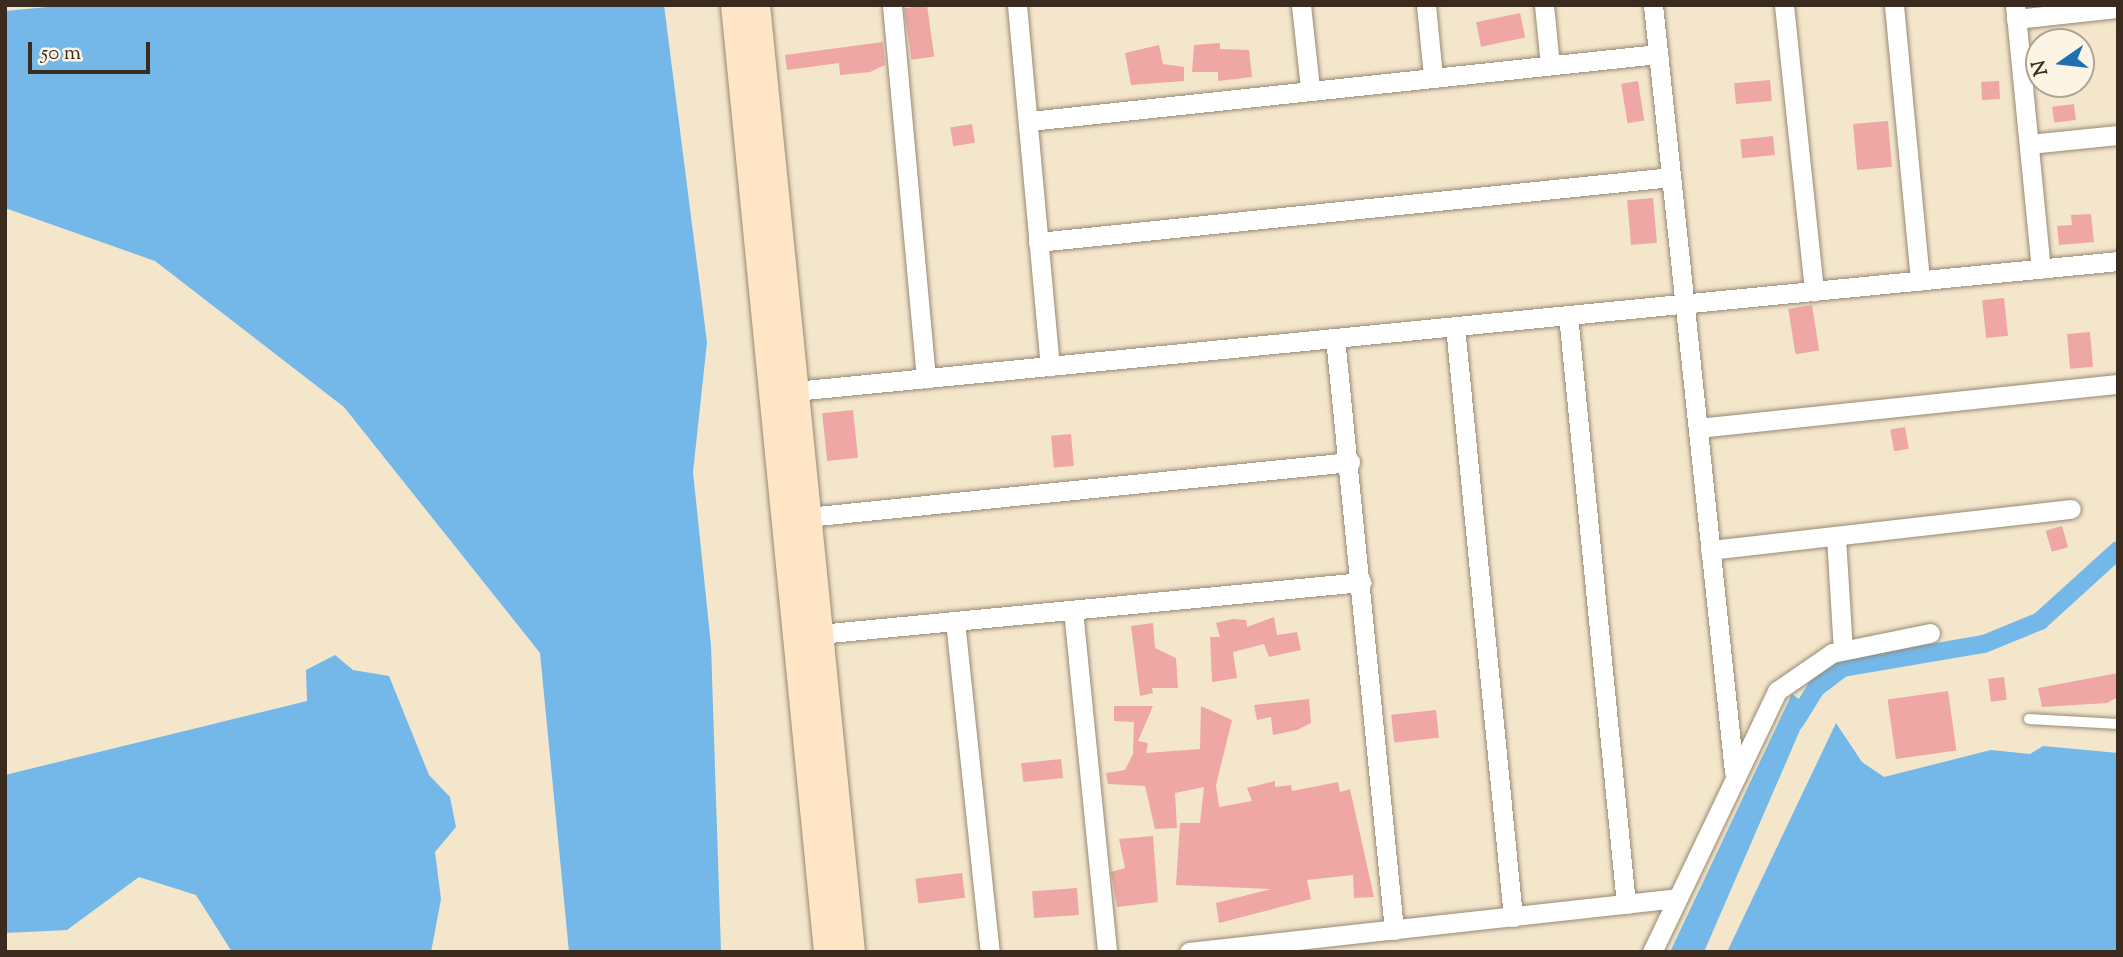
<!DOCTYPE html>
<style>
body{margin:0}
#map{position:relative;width:2123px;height:957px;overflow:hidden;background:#f3e6cb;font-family:"Sorts Mill Goudy",serif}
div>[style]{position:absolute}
.water>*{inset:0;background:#73b8e9}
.canal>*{height:18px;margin:-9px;padding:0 9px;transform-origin:9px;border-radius:9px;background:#73b8e9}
.building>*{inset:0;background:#efa7a5;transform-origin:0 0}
.roads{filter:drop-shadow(0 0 2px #978874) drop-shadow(0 0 2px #978874)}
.lane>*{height:10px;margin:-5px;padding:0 5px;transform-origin:5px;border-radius:5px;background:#fff}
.street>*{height:19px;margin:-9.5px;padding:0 9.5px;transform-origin:9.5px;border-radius:9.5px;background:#fff}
.secondary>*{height:28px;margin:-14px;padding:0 14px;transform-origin:14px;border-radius:14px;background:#fee5c5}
span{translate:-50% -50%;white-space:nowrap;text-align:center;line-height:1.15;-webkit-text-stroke:6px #fcf5e5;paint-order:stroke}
.frame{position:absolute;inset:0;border:7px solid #3b2a1e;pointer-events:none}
.north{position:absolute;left:2025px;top:28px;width:70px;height:70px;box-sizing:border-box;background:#fcf5e5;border:2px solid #afa495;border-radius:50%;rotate:256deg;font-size:19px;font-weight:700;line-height:28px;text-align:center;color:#3b2a1e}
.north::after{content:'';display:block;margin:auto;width:24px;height:32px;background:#1f6fb2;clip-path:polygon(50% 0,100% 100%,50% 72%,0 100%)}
.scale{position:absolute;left:28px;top:42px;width:122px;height:32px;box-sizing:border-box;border:4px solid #3b2a1e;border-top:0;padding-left:9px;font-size:21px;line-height:24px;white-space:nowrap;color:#3b2a1e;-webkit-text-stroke:5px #fcf5e5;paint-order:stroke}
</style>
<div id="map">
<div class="water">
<div style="clip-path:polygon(69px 5px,664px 5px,707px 342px,693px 472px,711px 645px,721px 952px,569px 952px,540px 653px,344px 407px,155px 261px,5px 208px,5px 11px)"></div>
<div style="clip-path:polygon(335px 655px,353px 670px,389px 676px,429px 775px,450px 797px,456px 827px,435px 852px,441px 899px,431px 952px,232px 952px,196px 895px,139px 877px,67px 930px,5px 933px,5px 775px,307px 701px,306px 670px)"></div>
<div style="clip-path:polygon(1792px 694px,1810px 707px,1704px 952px,1670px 952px)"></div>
<div style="clip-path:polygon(1836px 723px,1862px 762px,1884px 777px,1991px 750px,2030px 754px,2043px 746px,2118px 753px,2118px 952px,1727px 952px)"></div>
</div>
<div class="canal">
<div style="left:1795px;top:722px;width:40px;rotate:-58deg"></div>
<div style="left:1816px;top:688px;width:34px;rotate:-37deg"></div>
<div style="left:1843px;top:668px;width:143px;rotate:-9.7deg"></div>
<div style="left:1984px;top:644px;width:61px;rotate:-22.3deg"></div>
<div style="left:2040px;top:621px;width:105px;rotate:-42.3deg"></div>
</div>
<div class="building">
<div style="left:927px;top:5px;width:52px;height:23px;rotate:82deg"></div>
<div style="left:1520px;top:13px;width:25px;height:45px;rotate:78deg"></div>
<div style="clip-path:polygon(883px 42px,885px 65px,870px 72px,840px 75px,839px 63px,787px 70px,785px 55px)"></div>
<div style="clip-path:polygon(1220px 43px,1220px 49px,1249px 50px,1252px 77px,1218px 81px,1218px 72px,1192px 72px,1194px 45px)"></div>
<div style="clip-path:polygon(1159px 45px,1163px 64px,1184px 67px,1184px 81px,1131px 85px,1125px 53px)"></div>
<div style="left:1770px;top:80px;width:21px;height:36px;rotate:85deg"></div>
<div style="left:1638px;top:81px;width:40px;height:17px;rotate:81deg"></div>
<div style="left:1999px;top:81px;width:18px;height:18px;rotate:87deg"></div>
<div style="left:2074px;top:104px;width:16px;height:22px;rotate:83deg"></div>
<div style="left:1888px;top:121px;width:46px;height:35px;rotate:85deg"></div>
<div style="left:972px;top:124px;width:19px;height:22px;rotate:81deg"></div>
<div style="left:1773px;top:136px;width:19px;height:33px;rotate:84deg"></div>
<div style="left:1653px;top:198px;width:45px;height:26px;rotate:85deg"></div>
<div style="clip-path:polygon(2091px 214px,2094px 242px,2059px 245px,2057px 226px,2072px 225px,2071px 215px)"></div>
<div style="left:2004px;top:298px;width:38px;height:22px;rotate:84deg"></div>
<div style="left:1812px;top:305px;width:46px;height:24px;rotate:81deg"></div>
<div style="left:2090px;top:332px;width:35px;height:23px;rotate:85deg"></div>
<div style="left:853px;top:410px;width:48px;height:31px;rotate:84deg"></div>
<div style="left:1905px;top:427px;width:22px;height:15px;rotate:80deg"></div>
<div style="left:1071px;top:434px;width:32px;height:20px;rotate:85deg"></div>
<div style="left:2062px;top:526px;width:22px;height:17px;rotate:74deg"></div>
<div style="clip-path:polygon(1274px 617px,1277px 635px,1297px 632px,1301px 650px,1269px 657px,1264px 644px,1233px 652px,1237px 678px,1212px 682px,1210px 637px,1220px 637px,1216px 623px,1233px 619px,1246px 620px,1247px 627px)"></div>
<div style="clip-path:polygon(1153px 623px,1155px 648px,1176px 658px,1178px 688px,1152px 688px,1153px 693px,1140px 696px,1131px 626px)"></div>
<div style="clip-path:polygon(2118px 673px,2118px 697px,2107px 703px,2042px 707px,2038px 688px)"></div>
<div style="left:2004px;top:677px;width:23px;height:16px;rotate:83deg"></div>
<div style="left:1948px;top:691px;width:60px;height:61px;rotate:82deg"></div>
<div style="clip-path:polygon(1309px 699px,1311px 723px,1297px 730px,1273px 735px,1271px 717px,1257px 720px,1254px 705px)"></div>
<div style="clip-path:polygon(1114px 706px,1153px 706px,1138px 741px,1148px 743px,1146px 753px,1200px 749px,1201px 706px,1232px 720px,1216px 785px,1219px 807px,1252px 801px,1247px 788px,1275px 781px,1275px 787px,1291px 785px,1292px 791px,1338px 782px,1340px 792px,1350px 789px,1374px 897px,1354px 898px,1353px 875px,1307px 880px,1311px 899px,1219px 923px,1216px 903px,1271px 889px,1176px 885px,1180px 823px,1200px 823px,1204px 787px,1175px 793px,1177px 828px,1155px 829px,1145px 786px,1108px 784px,1106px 773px,1125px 770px,1133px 754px,1134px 722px,1114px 721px)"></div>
<div style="left:1436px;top:710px;width:28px;height:45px;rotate:84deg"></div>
<div style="left:1061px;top:759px;width:19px;height:40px;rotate:84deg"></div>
<div style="clip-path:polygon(1153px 836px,1158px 902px,1117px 907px,1111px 872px,1125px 868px,1119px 839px)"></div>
<div style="left:962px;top:873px;width:25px;height:47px;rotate:83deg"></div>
<div style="left:1077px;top:888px;width:27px;height:45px;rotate:86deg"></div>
</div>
<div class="roads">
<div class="lane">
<div style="left:2029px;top:719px;width:89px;rotate:3.2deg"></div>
</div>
<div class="street">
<div style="left:892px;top:5px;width:375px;rotate:84.8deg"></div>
<div style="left:1017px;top:5px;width:363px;rotate:84.8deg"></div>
<div style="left:1301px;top:5px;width:83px;rotate:83.8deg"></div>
<div style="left:1426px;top:5px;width:72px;rotate:84.4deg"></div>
<div style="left:1544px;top:5px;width:60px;rotate:84.3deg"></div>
<div style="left:1653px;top:5px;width:771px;rotate:83.97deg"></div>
<div style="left:1784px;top:5px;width:288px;rotate:84deg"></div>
<div style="left:1894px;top:5px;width:277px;rotate:84.6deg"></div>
<div style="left:2015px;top:5px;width:265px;rotate:84.4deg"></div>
<div style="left:2016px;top:19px;width:103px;rotate:-6.2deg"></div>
<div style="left:1030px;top:121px;width:632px;rotate:-6.09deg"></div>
<div style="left:2029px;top:144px;width:89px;rotate:-5.8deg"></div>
<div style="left:1038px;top:242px;width:636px;rotate:-5.86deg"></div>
<div style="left:1568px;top:315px;width:592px;rotate:84.38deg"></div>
<div style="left:1455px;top:326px;width:594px;rotate:84.4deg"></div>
<div style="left:1335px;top:338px;width:595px;rotate:84.31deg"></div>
<div style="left:795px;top:391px;width:1329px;rotate:-5.61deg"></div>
<div style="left:1698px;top:428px;width:422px;rotate:-6deg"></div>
<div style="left:807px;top:517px;width:546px;rotate:-5.78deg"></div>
<div style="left:1836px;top:537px;width:113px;rotate:86.5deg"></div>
<div style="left:1710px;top:550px;width:363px;rotate:-6.5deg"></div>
<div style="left:1073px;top:610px;width:344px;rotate:84.3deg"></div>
<div style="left:955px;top:621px;width:333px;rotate:84deg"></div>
<div style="left:819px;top:634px;width:545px;rotate:-5.47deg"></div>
<div style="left:1189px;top:952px;width:486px;rotate:-6.3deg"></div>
<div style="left:1652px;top:952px;width:289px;rotate:-64.4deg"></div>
<div style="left:1777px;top:691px;width:67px;rotate:-34.6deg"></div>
<div style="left:1832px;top:653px;width:100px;rotate:-11.5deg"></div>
</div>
<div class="secondary">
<div style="left:735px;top:5px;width:952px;rotate:84.39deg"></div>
<div style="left:756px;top:5px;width:952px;rotate:84.27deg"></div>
</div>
</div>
<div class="frame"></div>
<div class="north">N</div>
<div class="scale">50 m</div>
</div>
